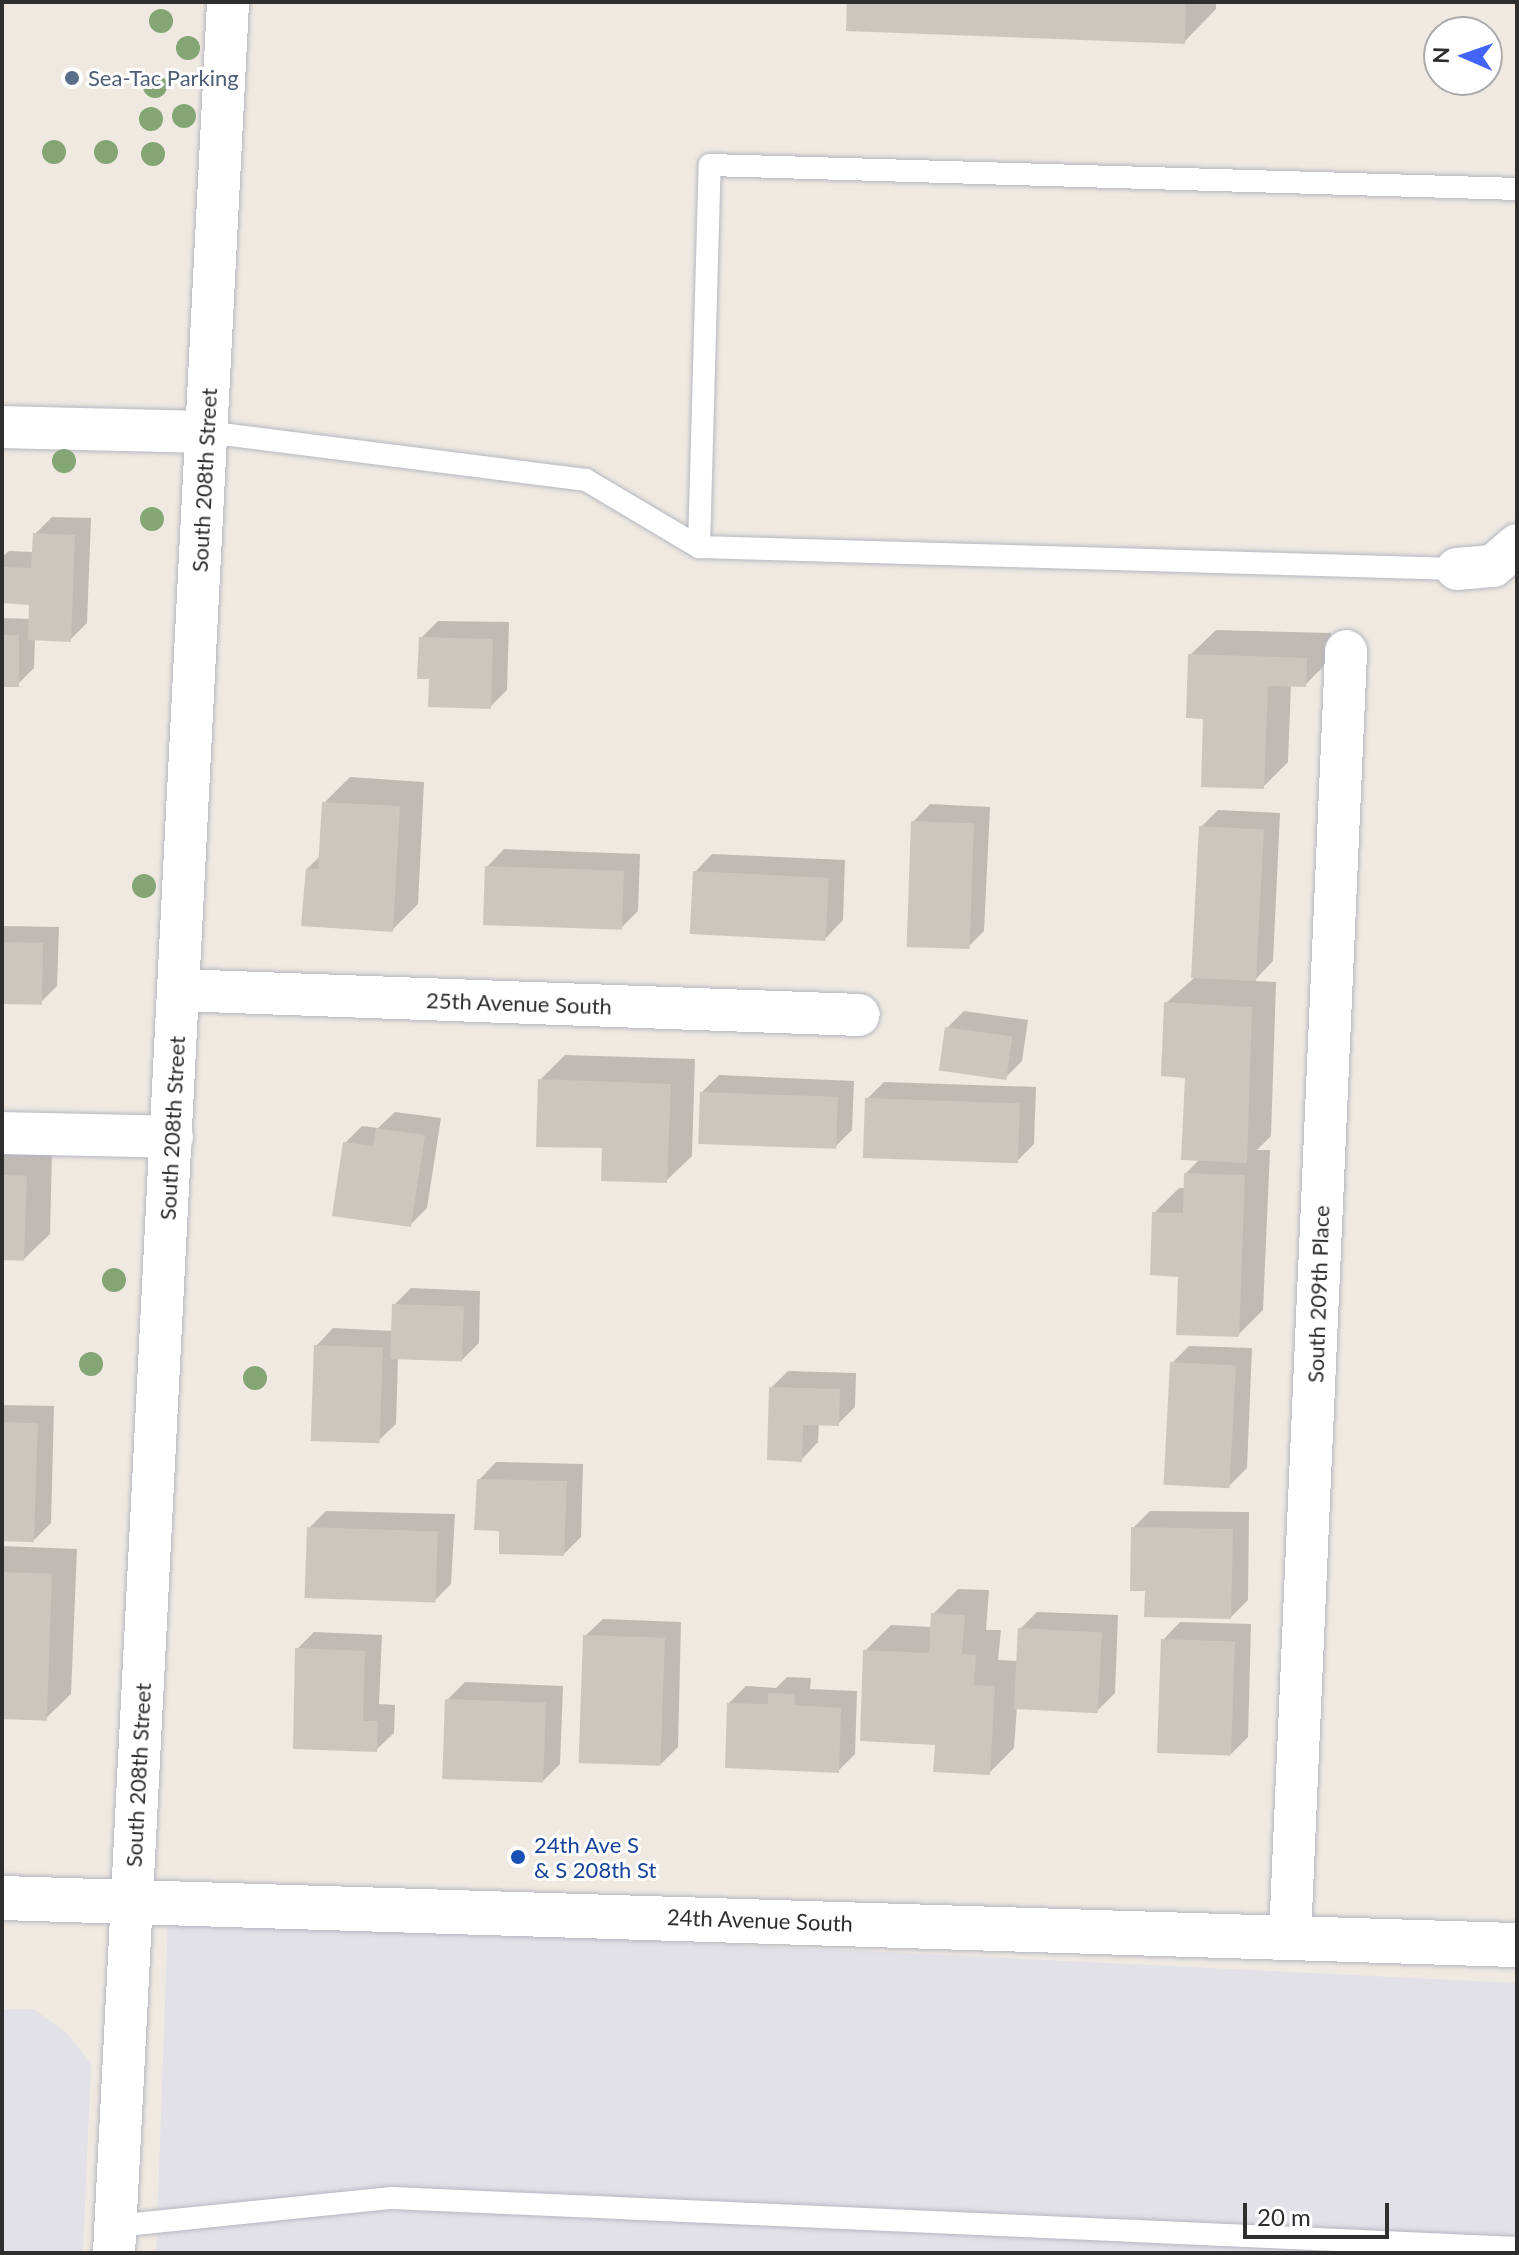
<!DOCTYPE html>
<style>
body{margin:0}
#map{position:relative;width:1519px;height:2255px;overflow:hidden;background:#efe9e1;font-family:Lato,sans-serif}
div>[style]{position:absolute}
.industrial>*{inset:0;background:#e3e1e8}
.shadow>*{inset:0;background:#0003}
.building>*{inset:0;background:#cbc7bf;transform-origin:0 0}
.roads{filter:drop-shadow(0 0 2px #b4b7c1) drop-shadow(0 0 2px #b4b7c1)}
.lane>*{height:22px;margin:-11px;padding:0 11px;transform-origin:11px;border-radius:11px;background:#fff}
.street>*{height:42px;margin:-21px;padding:0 21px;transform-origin:21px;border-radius:21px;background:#fff}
.secondary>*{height:44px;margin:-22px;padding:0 22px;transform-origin:22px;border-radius:22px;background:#fff}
.trees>*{width:24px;height:24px;margin:-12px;border-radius:50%;background:#84a574}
.dots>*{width:22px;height:22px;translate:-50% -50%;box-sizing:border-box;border:4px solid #fff;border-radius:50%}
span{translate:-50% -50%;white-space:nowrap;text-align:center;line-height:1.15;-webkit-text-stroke:6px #fff;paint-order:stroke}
.service-label{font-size:22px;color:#4e5e75}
.left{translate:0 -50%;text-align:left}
.street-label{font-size:22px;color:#2e2e2e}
.transit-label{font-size:22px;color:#164399}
.frame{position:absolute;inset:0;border:4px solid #2e2e2e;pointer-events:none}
.north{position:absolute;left:1423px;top:16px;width:80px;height:80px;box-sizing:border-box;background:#fff;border:2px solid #ababab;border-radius:50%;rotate:272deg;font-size:22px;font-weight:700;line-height:32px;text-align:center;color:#2e2e2e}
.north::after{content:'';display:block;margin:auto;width:28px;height:36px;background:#4264fb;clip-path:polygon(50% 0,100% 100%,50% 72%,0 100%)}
.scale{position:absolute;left:1243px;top:2203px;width:146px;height:36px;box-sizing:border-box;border:4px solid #2e2e2e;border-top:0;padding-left:10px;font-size:24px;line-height:28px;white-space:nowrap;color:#2e2e2e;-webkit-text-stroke:6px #fff;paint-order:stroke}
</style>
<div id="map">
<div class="industrial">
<div style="clip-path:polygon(168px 1917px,1517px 1983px,1517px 2253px,156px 2253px)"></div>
<div style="clip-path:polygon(2px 2009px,33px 2009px,66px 2032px,91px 2064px,83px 2253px,2px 2253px)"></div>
</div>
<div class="shadow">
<div style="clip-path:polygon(849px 2px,1216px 2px,1216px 9px,1184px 42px)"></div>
<div style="clip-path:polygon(52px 517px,91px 518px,87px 623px,70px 640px,35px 638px,34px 668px,17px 685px,2px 685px,2px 618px,31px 619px,31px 603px,2px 601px,2px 557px,9px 551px,34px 552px,35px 534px)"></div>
<div style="clip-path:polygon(438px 621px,509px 622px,507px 690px,490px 707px,431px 677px,421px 638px)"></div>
<div style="clip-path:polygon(1216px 630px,1331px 633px,1330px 660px,1305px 685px,1291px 684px,1288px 762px,1263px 787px,1205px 717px,1190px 655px)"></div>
<div style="clip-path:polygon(350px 777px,424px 782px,418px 904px,392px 930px,307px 869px,321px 855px,324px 803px)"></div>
<div style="clip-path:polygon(930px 804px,990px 807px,984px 931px,967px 948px,913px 822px)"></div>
<div style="clip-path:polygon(1218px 810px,1280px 813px,1273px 961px,1254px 981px,1276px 982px,1271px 1136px,1257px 1150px,1270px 1150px,1263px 1310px,1238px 1335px,1180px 1275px,1154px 1213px,1179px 1188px,1185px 1188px,1186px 1173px,1200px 1159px,1187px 1076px,1166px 1003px,1194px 978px,1201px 827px)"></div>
<div style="clip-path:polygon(504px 849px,640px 854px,638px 911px,621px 928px,487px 867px)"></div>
<div style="clip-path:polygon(712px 854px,845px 860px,843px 920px,826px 938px,695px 872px)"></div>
<div style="clip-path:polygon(2px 926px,59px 927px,57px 986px,40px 1003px,2px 1002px)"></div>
<div style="clip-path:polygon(964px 1011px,1028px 1020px,1022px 1061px,1005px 1078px,947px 1028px)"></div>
<div style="clip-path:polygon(565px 1055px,695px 1059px,692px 1156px,666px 1181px,604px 1146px,540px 1080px)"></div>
<div style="clip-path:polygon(719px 1075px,854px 1081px,852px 1130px,835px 1147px,702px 1092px)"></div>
<div style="clip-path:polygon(884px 1082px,1036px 1087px,1034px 1144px,1017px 1161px,867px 1099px)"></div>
<div style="clip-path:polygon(395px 1112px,441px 1118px,427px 1208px,410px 1225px,345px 1143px,362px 1126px,378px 1128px)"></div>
<div style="clip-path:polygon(2px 1150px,52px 1152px,50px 1234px,24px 1259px,2px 1258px)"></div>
<div style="clip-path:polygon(411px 1288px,480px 1291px,479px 1343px,462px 1360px,398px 1358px,396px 1424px,378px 1441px,316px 1346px,333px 1328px,393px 1331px,394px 1305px)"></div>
<div style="clip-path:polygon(1189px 1346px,1252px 1348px,1247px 1468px,1230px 1485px,1172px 1363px)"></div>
<div style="clip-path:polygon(788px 1371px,856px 1373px,855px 1407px,838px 1424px,819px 1423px,818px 1442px,801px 1460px,771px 1388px)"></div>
<div style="clip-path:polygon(2px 1405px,54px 1406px,51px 1523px,34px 1540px,2px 1539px)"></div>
<div style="clip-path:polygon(496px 1462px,583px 1464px,581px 1537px,564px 1554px,501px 1529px,479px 1480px)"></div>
<div style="clip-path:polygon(326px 1511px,455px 1514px,451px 1584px,434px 1601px,309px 1528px)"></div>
<div style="clip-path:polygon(1150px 1511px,1249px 1512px,1248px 1600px,1231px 1617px,1133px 1528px)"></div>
<div style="clip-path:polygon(2px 1546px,77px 1549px,71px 1694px,45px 1719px,2px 1717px)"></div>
<div style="clip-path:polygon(958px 1589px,989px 1590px,986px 1630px,1001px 1630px,998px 1660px,1019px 1661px,1020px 1629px,1037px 1612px,1118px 1615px,1115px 1693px,1098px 1710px,1017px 1707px,1014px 1748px,989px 1773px,937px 1743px,865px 1651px,891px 1625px,932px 1627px,933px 1614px)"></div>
<div style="clip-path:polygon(603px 1619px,681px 1622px,678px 1747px,661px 1764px,585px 1636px)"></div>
<div style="clip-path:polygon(1180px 1622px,1251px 1624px,1248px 1737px,1231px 1754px,1163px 1640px)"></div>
<div style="clip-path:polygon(314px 1632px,382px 1635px,379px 1704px,395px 1705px,394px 1733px,376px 1750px,297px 1649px)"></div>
<div style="clip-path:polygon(787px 1677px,811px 1678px,810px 1689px,857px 1691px,855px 1754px,838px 1771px,729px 1703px,746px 1686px,776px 1688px)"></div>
<div style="clip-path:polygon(465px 1682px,563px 1686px,560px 1764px,543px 1781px,447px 1700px)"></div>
</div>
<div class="building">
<div style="clip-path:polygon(847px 2px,1186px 2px,1185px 44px,846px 31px)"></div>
<div style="clip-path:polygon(33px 533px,75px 535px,71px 642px,28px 640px,29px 605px,2px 603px,2px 567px,31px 568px)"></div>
<div style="left:2px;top:635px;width:17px;height:52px"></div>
<div style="clip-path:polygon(419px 637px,493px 639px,491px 709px,428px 707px,429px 679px,417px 679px)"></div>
<div style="clip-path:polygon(1188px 654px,1307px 658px,1306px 687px,1268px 686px,1264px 789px,1201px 787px,1203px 719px,1186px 718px)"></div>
<div style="clip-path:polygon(322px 802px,400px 806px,393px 932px,301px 926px,306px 868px,318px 869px)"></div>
<div style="left:911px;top:821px;width:63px;height:126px;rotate:2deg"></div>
<div style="left:1199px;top:826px;width:65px;height:152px;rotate:3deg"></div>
<div style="left:485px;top:866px;width:139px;height:59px;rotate:2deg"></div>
<div style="left:693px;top:871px;width:136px;height:63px;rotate:3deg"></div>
<div style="left:2px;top:942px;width:41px;height:62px;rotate:1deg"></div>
<div style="clip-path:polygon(1164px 1002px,1252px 1007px,1247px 1163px,1181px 1160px,1185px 1078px,1161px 1076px)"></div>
<div style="left:945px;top:1027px;width:68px;height:44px;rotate:8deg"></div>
<div style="clip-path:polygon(538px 1079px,671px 1084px,667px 1183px,601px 1181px,602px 1148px,536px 1147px)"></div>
<div style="left:700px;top:1092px;width:138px;height:52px;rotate:2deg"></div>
<div style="left:865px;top:1098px;width:155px;height:60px;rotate:2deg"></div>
<div style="clip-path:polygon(376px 1128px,425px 1135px,411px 1227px,332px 1216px,343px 1142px,373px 1146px)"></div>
<div style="clip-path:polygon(1184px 1173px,1245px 1175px,1239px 1337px,1176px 1335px,1178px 1277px,1150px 1275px,1152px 1212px,1183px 1213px)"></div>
<div style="left:2px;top:1175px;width:25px;height:85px;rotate:2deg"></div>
<div style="left:392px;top:1304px;width:72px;height:55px;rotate:2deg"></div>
<div style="left:314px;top:1345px;width:69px;height:96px;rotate:2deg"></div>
<div style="left:1170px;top:1362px;width:66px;height:123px;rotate:3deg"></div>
<div style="clip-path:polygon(769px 1387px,840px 1389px,839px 1426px,803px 1425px,802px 1462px,767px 1460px)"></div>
<div style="left:2px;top:1422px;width:36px;height:119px;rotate:2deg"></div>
<div style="clip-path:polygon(477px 1479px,567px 1481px,564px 1556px,499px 1554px,499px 1531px,474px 1530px)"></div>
<div style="left:307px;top:1527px;width:131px;height:71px;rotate:2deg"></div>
<div style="clip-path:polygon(1131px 1527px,1233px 1529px,1231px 1619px,1144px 1617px,1145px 1591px,1130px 1591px)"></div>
<div style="left:2px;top:1572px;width:50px;height:147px;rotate:2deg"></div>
<div style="clip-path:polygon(931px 1613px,965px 1615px,962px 1654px,976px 1655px,974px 1685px,995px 1686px,990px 1775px,933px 1772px,935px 1745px,860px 1741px,863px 1650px,929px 1653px)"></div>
<div style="left:1018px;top:1628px;width:84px;height:81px;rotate:3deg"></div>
<div style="left:583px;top:1635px;width:82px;height:128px;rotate:2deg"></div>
<div style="left:1161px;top:1639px;width:74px;height:114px;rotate:2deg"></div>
<div style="clip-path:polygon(295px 1648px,365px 1651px,363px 1721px,378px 1721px,377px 1752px,293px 1749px)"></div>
<div style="clip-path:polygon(768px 1693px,795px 1694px,794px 1705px,841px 1708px,839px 1773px,725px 1768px,727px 1703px,768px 1704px)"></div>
<div style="left:445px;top:1699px;width:101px;height:80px;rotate:2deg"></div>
</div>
<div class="roads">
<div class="lane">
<div style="left:206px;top:432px;width:383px;rotate:7.2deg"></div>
<div style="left:586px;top:480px;width:131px;rotate:30.7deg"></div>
<div style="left:1457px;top:569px;width:758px;rotate:-178.34deg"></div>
<div style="left:699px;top:547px;width:382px;rotate:-88.4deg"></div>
<div style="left:710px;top:165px;width:807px;rotate:1.7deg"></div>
<div style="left:115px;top:2226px;width:278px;rotate:-5.8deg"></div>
<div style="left:392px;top:2198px;width:1126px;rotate:2.54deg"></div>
</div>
<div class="street">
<div style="left:2px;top:427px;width:204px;rotate:1.4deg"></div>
<div style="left:1457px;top:569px;width:36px;rotate:-5deg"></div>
<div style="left:1493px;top:566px;width:32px;rotate:-41deg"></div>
<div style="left:178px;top:990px;width:681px;rotate:2.1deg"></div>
<div style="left:2px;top:1133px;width:170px;rotate:1.3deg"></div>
<div style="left:1290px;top:1936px;width:1286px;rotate:-87.5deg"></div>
<div style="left:114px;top:2253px;width:2254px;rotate:-87.1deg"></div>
</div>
<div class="secondary">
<div style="left:2px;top:1898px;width:1516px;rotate:1.78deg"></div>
</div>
</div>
<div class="trees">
<div style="left:161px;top:21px"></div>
<div style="left:188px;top:48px"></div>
<div style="left:155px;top:86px"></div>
<div style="left:184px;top:116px"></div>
<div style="left:151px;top:119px"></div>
<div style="left:54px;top:152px"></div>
<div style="left:106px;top:152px"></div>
<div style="left:153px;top:154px"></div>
<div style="left:64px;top:461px"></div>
<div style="left:152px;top:519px"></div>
<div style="left:144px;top:886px"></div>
<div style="left:114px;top:1280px"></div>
<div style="left:91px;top:1364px"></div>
<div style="left:255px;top:1378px"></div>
</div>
<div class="dots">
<div style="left:72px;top:78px;background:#5c6f8a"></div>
<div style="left:518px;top:1857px;background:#1a4fb4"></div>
</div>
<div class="service-label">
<span class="left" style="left:88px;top:78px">Sea-Tac Parking</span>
</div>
<div class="street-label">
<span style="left:204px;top:480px;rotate:-87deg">South 208th Street</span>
<span style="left:519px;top:1003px;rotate:2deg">25th Avenue South</span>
<span style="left:172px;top:1128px;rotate:-87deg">South 208th Street</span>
<span style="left:1318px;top:1294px;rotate:-88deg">South 209th Place</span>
<span style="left:138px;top:1775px;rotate:-87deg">South 208th Street</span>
<span style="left:760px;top:1920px;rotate:2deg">24th Avenue South</span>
</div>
<div class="transit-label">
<span class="left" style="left:534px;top:1857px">24th Ave S<br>&amp; S 208th St</span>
</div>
<div class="frame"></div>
<div class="north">N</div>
<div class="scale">20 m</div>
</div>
